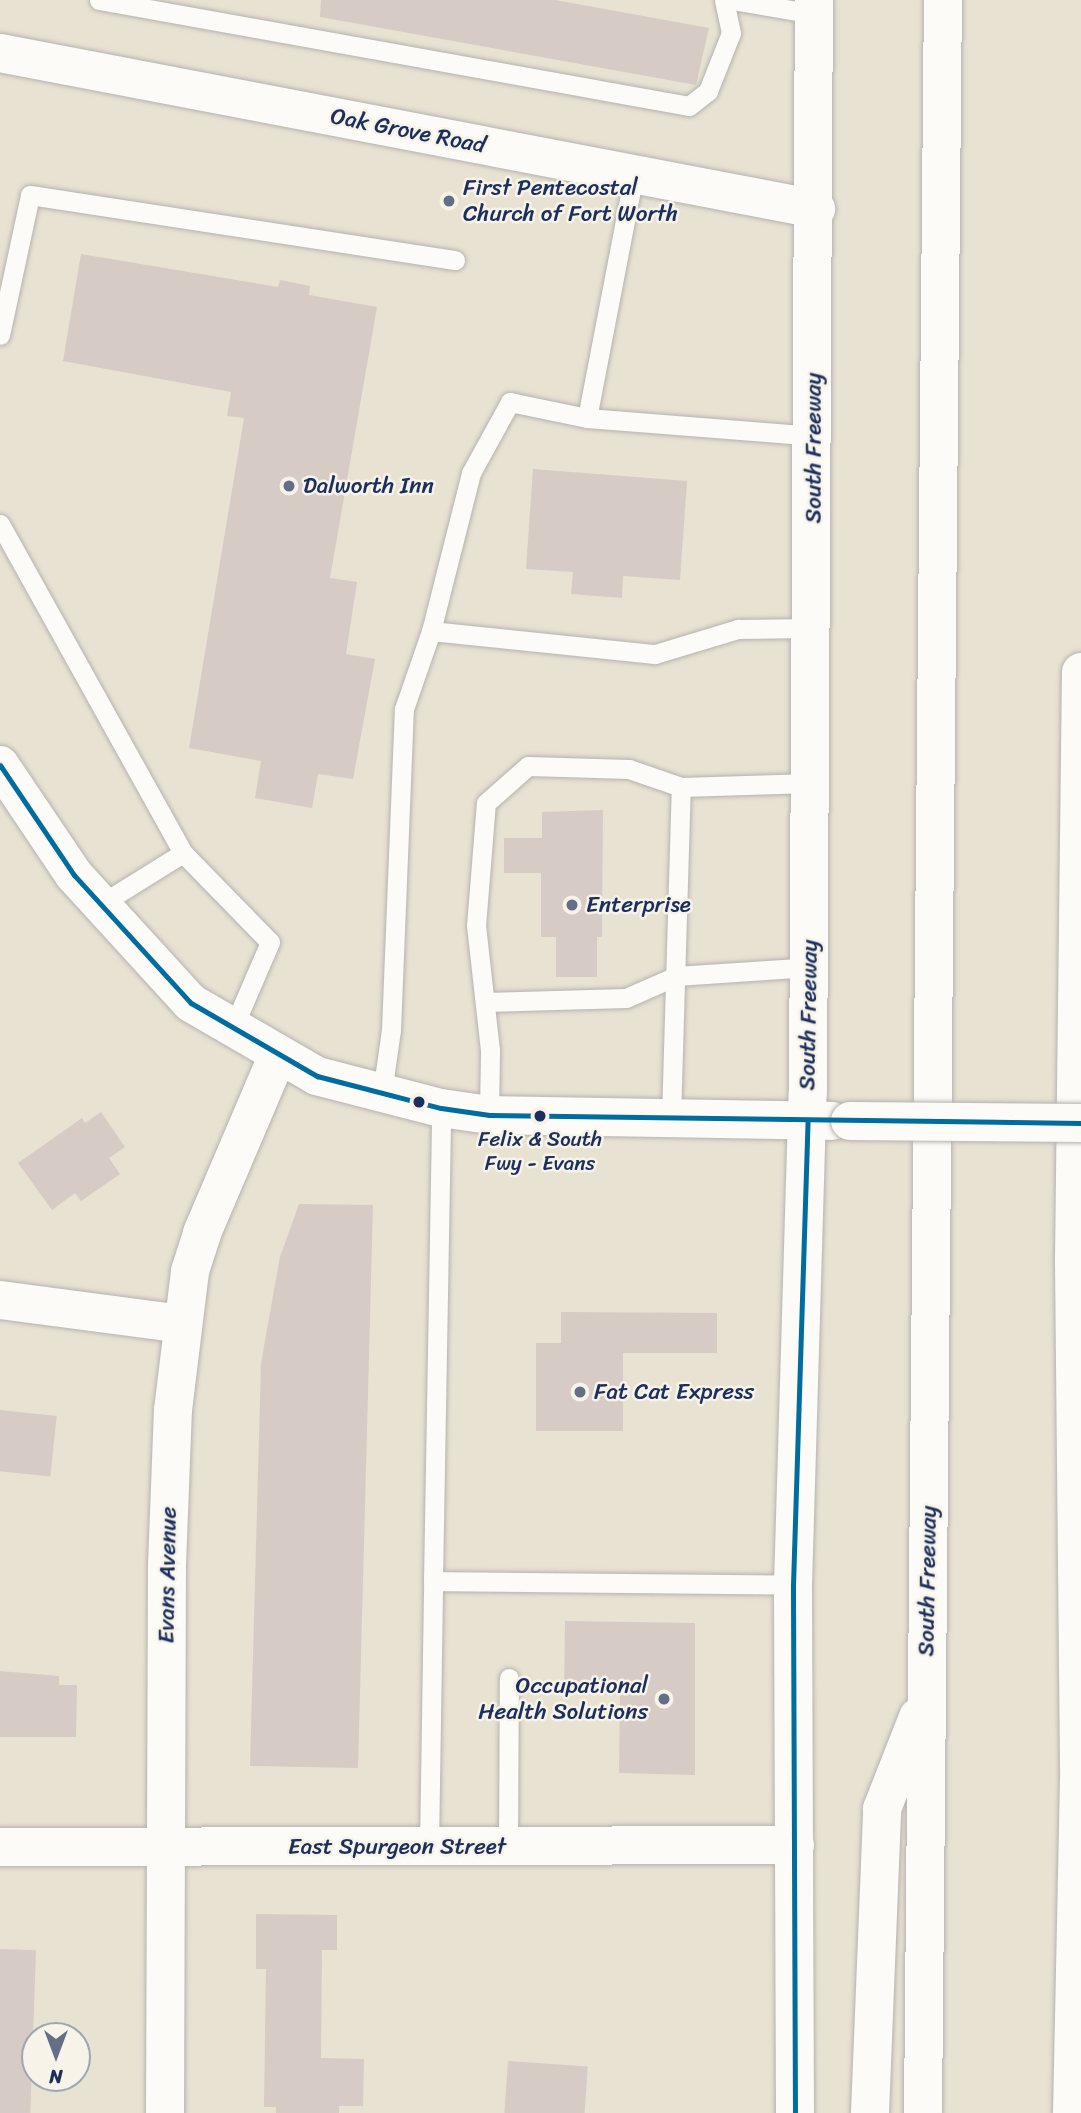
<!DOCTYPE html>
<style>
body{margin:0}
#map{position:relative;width:1081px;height:2113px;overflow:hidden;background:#e8e2d3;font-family:Sriracha,sans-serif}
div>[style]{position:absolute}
.building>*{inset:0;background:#d7cbc5;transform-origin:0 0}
.roads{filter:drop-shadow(0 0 2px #b5b3ae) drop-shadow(0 0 2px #b5b3ae)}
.lane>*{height:19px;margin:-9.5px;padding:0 9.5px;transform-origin:9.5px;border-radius:9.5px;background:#fcfbf8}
.street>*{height:38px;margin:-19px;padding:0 19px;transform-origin:19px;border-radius:19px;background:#fcfbf8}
.secondary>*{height:38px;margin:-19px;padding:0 19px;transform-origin:19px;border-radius:19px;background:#fcfbf8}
.highway>*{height:38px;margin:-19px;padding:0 19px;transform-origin:19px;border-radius:19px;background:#fcfbf8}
.bridges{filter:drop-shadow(0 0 2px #b5b3ae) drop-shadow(0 0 2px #b5b3ae)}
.secondary-bridge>*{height:38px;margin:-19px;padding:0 19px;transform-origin:19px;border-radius:19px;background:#fcfbf8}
.bus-1>*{height:5px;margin:-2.5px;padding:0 2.5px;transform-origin:2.5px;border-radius:2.5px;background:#006d9e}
.dots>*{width:19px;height:19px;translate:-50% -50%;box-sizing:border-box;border:4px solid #f7f3e8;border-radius:50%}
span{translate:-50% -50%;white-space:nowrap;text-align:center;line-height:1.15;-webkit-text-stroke:5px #f7f3e8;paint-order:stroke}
.bus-label{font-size:21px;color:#1b2f5e}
.street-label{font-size:23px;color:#1b2f5e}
.poi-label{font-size:23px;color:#1b2f5e}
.left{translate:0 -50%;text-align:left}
.right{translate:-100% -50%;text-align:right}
.north{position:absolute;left:21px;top:2022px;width:70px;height:70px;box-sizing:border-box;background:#f7f3e8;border:2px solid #9fa5b1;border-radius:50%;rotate:180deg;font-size:19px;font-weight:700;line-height:28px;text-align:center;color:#1b2f5e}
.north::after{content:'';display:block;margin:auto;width:24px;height:32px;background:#636e87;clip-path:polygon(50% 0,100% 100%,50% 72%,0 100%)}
</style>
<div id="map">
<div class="building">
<div style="clip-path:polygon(321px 0,555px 0,709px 28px,696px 85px,320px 17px)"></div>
<div style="clip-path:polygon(81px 254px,278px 287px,280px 280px,310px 286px,309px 295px,377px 307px,330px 578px,357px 582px,346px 654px,375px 659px,353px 779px,318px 774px,312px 808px,255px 798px,261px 761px,189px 748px,244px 418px,227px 416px,231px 392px,63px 361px)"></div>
<div style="clip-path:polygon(533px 469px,687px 481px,680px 580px,623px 576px,622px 598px,571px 594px,573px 572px,526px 569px)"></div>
<div style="clip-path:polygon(603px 810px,602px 937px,597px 937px,597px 977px,556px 977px,556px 937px,541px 937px,541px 873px,504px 873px,504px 838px,542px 838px,542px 812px)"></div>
<div style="clip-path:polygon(101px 1112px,125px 1147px,109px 1158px,120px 1174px,81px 1201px,75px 1193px,52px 1210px,18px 1163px,82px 1118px,85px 1123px)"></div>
<div style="clip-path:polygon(299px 1204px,373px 1205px,358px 1768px,250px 1766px,261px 1363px,280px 1257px)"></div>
<div style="clip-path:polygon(561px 1312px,717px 1313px,717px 1353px,623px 1353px,623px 1431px,536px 1431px,536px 1343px,561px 1343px)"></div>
<div style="left:0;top:1410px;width:57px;height:61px;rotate:6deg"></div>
<div style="clip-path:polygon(565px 1621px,695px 1623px,695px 1775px,619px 1773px,620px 1695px,564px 1694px)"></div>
<div style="clip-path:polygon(0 1671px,59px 1676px,59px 1685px,77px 1685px,76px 1737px,0 1737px)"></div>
<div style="clip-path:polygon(256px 1914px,337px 1915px,337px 1950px,322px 1950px,321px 2058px,364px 2059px,363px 2106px,339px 2106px,339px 2113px,276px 2113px,276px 2107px,264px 2107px,266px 1969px,256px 1969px)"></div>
<div style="left:0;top:1949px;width:36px;height:164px;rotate:2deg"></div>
<div style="left:508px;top:2061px;width:80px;height:52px;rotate:4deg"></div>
</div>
<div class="roads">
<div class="lane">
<div style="left:99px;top:0;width:599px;rotate:10.19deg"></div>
<div style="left:689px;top:106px;width:24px;rotate:-38deg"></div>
<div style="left:708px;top:91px;width:62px;rotate:-68.4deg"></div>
<div style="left:731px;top:33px;width:34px;rotate:-102deg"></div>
<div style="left:732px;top:0;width:83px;rotate:9.7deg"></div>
<div style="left:634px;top:174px;width:248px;rotate:100.9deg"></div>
<div style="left:587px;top:418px;width:228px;rotate:4.5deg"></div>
<div style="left:0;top:335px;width:143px;rotate:-77.9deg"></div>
<div style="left:30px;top:195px;width:430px;rotate:8.7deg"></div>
<div style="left:587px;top:418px;width:79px;rotate:-168.3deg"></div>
<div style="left:510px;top:402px;width:81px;rotate:118.8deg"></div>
<div style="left:471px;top:473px;width:163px;rotate:104.2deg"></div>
<div style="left:431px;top:631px;width:225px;rotate:5.9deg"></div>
<div style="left:655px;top:654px;width:87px;rotate:-16.8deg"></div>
<div style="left:738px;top:629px;width:75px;rotate:-0.8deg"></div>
<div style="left:0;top:524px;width:376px;rotate:60.9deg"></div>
<div style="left:101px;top:904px;width:97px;rotate:-31.9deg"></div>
<div style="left:183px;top:853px;width:124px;rotate:45.7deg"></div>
<div style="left:270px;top:942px;width:94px;rotate:113.3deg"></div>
<div style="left:485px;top:1002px;width:141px;rotate:-1.6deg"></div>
<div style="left:626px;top:998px;width:55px;rotate:-23.7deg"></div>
<div style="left:676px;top:976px;width:134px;rotate:-3.8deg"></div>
<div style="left:382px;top:1093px;width:64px;rotate:-81.9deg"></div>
<div style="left:391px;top:1030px;width:321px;rotate:-87.7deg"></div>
<div style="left:404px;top:709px;width:83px;rotate:-70.9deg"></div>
<div style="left:489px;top:1115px;width:65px;rotate:-89.1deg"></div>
<div style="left:490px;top:1050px;width:125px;rotate:-96.4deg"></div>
<div style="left:476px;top:926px;width:123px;rotate:-85.4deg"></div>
<div style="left:486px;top:803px;width:56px;rotate:-41.4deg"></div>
<div style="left:528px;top:766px;width:101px;rotate:1.7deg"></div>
<div style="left:629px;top:769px;width:55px;rotate:19.1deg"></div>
<div style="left:681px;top:787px;width:130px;rotate:-1.8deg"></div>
<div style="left:671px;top:1118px;width:331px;rotate:-88.3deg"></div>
<div style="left:433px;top:1581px;width:473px;rotate:-89deg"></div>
<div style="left:429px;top:1847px;width:266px;rotate:-89.1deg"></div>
<div style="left:433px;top:1581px;width:360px;rotate:0.6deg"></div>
<div style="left:508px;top:1847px;width:169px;rotate:-89.7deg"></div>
</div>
<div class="street">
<div style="left:0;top:53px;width:831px;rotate:10.82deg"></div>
<div style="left:0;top:1300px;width:184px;rotate:7.5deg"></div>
<div style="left:0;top:1847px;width:795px;rotate:-0.14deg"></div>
<div style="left:165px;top:2113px;width:548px;rotate:-89.79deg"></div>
<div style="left:167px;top:1565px;width:155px;rotate:-87.8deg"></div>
<div style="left:173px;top:1410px;width:140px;rotate:-83deg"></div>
<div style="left:190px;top:1271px;width:40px;rotate:-72deg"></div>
<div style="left:202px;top:1233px;width:194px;rotate:-66.9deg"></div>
</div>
<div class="secondary">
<div style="left:0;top:765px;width:133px;rotate:56.1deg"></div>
<div style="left:74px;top:875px;width:173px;rotate:47.6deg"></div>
<div style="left:191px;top:1003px;width:146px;rotate:30.1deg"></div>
<div style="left:317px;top:1076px;width:128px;rotate:14.5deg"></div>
<div style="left:441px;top:1108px;width:49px;rotate:8.3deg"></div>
<div style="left:489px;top:1115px;width:343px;rotate:1deg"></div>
<div style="left:795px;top:2113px;width:528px;rotate:-90.22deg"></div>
<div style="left:793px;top:1585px;width:492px;rotate:-88.3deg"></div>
<div style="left:808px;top:1093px;width:1093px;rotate:-89.69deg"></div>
</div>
<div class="highway">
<div style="left:870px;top:2113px;width:304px;rotate:-87.7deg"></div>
<div style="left:882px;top:1809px;width:99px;rotate:-68.6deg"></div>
<div style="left:923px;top:2113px;width:2113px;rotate:-89.46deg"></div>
<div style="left:1072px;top:2113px;width:347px;rotate:-88.8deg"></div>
<div style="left:1079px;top:1766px;width:507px;rotate:-90.57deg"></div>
<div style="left:1074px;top:1259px;width:587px;rotate:-89.32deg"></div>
</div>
</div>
<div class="bridges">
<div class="secondary-bridge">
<div style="left:850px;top:1121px;width:231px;rotate:0.5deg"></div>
</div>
</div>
<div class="bus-1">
<div style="left:0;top:765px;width:133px;rotate:56.1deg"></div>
<div style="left:74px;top:875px;width:173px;rotate:47.6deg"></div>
<div style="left:191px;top:1003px;width:146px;rotate:30.1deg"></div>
<div style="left:317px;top:1076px;width:128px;rotate:14.5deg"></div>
<div style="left:441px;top:1108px;width:49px;rotate:8.3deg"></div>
<div style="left:489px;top:1115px;width:592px;rotate:0.77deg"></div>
<div style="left:795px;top:2113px;width:528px;rotate:-90.22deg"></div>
<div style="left:793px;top:1585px;width:465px;rotate:-88.2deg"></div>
</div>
<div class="dots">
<div style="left:449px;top:201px;background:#636e87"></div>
<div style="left:289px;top:486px;background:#636e87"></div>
<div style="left:572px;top:905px;background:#636e87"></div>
<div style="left:419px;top:1102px;background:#1b2f5e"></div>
<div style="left:540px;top:1116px;background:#1b2f5e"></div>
<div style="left:580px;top:1392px;background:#636e87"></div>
<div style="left:664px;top:1699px;background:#636e87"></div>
</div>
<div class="bus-label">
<span style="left:540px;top:1151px">Felix &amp; South<br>Fwy - Evans</span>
</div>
<div class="street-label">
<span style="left:408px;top:131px;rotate:11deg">Oak Grove Road</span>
<span style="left:814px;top:448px;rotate:-90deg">South Freeway</span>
<span style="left:809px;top:1015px;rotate:-89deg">South Freeway</span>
<span style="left:168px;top:1575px;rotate:-89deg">Evans Avenue</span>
<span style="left:928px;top:1581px;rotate:-89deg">South Freeway</span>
<span style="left:397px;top:1847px">East Spurgeon Street</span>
</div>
<div class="poi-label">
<span class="left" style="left:463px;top:201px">First Pentecostal<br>Church of Fort Worth</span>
<span class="left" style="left:303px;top:486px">Dalworth Inn</span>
<span class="left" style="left:586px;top:905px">Enterprise</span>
<span class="left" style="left:594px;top:1392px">Fat Cat Express</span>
<span class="right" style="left:648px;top:1699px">Occupational<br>Health Solutions</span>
</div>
<div class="north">N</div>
</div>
